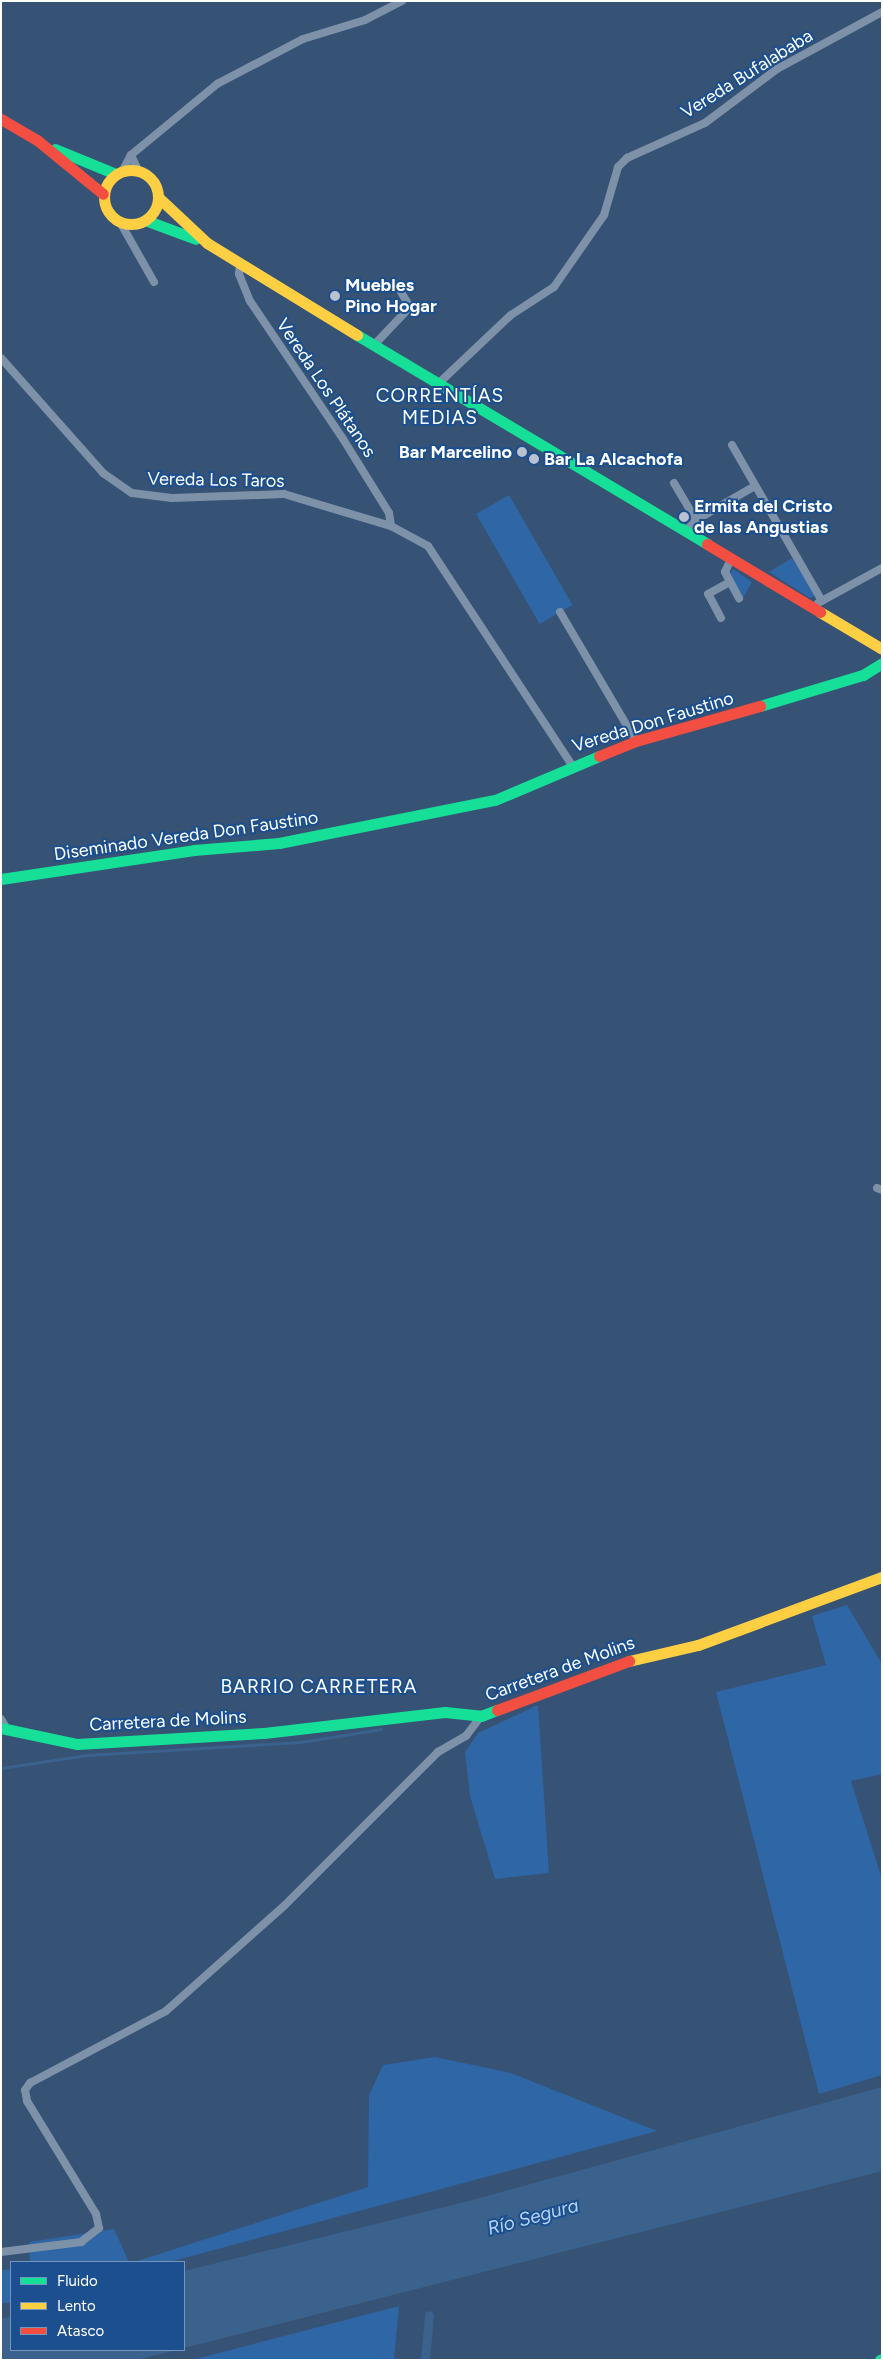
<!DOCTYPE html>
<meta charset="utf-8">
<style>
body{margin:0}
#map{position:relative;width:883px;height:2361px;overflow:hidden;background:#365274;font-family:Figtree,sans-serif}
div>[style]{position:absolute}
.green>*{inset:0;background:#2f66a5;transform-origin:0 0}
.water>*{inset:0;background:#3b618d}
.stream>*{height:2.5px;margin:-1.25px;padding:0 1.25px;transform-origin:1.25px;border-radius:1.25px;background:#3b618d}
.canal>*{height:9px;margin:-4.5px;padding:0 4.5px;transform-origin:4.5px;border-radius:4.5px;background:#3b618d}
.street>*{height:8px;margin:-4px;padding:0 4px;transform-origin:4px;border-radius:4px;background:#7d92a8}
.fast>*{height:11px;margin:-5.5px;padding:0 5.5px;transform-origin:5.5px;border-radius:5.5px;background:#16e098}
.slow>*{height:11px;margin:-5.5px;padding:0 5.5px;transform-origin:5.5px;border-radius:5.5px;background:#ffcf43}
.slow>.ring{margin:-5.5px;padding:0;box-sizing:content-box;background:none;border:11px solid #ffcf43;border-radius:50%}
.jam>*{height:11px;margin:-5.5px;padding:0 5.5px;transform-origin:5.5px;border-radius:5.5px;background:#f24e42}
.dots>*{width:14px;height:14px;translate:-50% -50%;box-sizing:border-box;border:2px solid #1b4f8f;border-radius:50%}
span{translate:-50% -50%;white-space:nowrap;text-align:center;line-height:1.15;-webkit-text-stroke:4px #1b4f8f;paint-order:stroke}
.street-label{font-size:18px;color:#fff}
.poi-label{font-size:18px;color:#fff;font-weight:700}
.left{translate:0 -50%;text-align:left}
.right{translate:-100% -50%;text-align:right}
.neighbourhood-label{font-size:19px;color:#fff;letter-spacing:1px}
.water-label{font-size:19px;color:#b5d3f5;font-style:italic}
.frame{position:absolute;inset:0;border:2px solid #fff;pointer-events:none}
.legend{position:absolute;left:10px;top:2261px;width:175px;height:90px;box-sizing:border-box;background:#1b4f8f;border:1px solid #7695bc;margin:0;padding:6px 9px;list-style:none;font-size:15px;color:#fff}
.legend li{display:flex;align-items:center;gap:10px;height:25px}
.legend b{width:25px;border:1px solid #7695bc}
</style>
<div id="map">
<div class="green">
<div style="left:509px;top:495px;width:127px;height:38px;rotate:60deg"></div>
<div style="clip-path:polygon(792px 558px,816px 595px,810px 598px,769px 572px)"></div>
<div style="clip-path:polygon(733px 569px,752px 582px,743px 598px,729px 576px)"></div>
<div style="clip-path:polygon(847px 1605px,882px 1664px,882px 1774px,851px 1781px,882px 1879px,882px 2075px,819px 2094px,716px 1692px,826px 1665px,812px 1616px)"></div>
<div style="clip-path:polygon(538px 1705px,549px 1873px,495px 1879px,470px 1796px,465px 1752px,478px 1733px)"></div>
<div style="clip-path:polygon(435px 2057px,511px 2073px,657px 2131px,169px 2262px,134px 2262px,368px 2187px,369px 2095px,383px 2065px)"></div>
<div style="clip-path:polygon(114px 2229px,129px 2262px,30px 2262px,29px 2242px)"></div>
<div style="left:11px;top:2270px;width:33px;height:10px;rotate:90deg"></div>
<div style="clip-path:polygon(399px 2306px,394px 2360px,192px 2360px)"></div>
</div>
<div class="water">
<div style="clip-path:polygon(882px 2087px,882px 2171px,184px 2348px,184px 2271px,465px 2202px)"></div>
<div style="clip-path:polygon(11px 2316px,11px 2350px,177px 2350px,137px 2360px,1px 2360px,1px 2319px)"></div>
</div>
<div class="stream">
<div style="left:1px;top:1768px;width:87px;rotate:-8.6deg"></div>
<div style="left:87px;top:1755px;width:214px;rotate:-3.5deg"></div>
<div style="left:301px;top:1742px;width:81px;rotate:-9.2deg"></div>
</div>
<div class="canal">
<div style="left:425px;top:2360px;width:45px;rotate:-84.9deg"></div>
</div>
<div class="street">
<div style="left:131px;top:155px;width:17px;rotate:65deg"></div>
<div style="left:123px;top:170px;width:17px;rotate:-62deg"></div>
<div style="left:131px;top:155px;width:112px;rotate:-39.5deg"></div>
<div style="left:217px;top:84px;width:97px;rotate:-27.6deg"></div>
<div style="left:303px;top:39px;width:65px;rotate:-17deg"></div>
<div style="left:365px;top:20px;width:42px;rotate:-27.2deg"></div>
<div style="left:120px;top:222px;width:69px;rotate:60.5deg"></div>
<div style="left:240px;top:265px;width:9px;rotate:96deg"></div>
<div style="left:239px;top:274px;width:29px;rotate:68deg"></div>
<div style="left:250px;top:301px;width:166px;rotate:56deg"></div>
<div style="left:343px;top:439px;width:87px;rotate:58.1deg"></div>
<div style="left:389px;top:513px;width:13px;rotate:81deg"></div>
<div style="left:375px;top:344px;width:51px;rotate:-46.6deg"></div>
<div style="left:410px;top:307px;width:26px;rotate:-121deg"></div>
<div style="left:1px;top:358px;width:154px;rotate:48.4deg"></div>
<div style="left:103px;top:473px;width:35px;rotate:35deg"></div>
<div style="left:132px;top:493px;width:40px;rotate:7.1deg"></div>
<div style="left:172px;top:498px;width:112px;rotate:-2deg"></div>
<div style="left:284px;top:494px;width:112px;rotate:16.7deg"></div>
<div style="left:391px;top:526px;width:42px;rotate:28.4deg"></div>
<div style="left:428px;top:546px;width:261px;rotate:56.7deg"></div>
<div style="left:439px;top:383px;width:99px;rotate:-43.4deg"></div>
<div style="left:511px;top:315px;width:51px;rotate:-33.1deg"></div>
<div style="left:554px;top:287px;width:88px;rotate:-55.2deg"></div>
<div style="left:604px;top:215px;width:50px;rotate:-73.7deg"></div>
<div style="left:618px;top:167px;width:13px;rotate:-45deg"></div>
<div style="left:627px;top:158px;width:85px;rotate:-24.2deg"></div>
<div style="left:705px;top:123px;width:90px;rotate:-36.9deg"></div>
<div style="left:777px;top:69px;width:119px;rotate:-28.5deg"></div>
<div style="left:732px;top:445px;width:180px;rotate:60deg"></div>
<div style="left:674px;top:483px;width:43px;rotate:59.3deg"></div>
<div style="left:685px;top:532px;width:16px;rotate:-47deg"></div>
<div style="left:696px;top:520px;width:68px;rotate:-30deg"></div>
<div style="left:731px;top:559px;width:14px;rotate:115deg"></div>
<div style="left:725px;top:572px;width:30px;rotate:62deg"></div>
<div style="left:818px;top:603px;width:73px;rotate:-28.7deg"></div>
<div style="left:560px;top:612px;width:150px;rotate:59.5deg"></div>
<div style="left:721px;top:618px;width:27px;rotate:-118deg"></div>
<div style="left:708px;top:594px;width:25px;rotate:-29deg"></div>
<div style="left:877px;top:1188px;width:5px;rotate:22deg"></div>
<div style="left:1px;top:1719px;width:12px;rotate:59deg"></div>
<div style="left:1px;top:2252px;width:81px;rotate:-7.1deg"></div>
<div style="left:81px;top:2242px;width:23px;rotate:-38deg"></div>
<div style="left:99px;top:2228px;width:14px;rotate:-102deg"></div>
<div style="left:96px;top:2214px;width:132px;rotate:-121.4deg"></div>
<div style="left:27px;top:2101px;width:11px;rotate:-100deg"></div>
<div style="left:25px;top:2090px;width:9px;rotate:-54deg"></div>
<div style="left:30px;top:2083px;width:154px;rotate:-27.9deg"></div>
<div style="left:166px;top:2011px;width:158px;rotate:-41.7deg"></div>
<div style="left:284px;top:1906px;width:218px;rotate:-45deg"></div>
<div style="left:438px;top:1752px;width:32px;rotate:-30deg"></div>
<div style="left:466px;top:1736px;width:25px;rotate:-53deg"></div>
</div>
<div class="fast">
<div style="left:55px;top:149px;width:66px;rotate:22.3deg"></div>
<div style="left:145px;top:220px;width:54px;rotate:20.4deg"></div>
<div style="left:357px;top:335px;width:408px;rotate:30.8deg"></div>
<div style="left:760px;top:706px;width:108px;rotate:-16.8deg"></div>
<div style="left:863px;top:675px;width:22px;rotate:-32deg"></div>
<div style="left:1px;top:879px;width:195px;rotate:-8.5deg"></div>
<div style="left:194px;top:850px;width:85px;rotate:-4.7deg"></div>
<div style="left:279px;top:843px;width:220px;rotate:-11.3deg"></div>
<div style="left:495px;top:800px;width:113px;rotate:-22.9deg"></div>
<div style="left:1px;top:1728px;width:78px;rotate:11.9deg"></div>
<div style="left:77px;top:1744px;width:187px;rotate:-3.4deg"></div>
<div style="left:264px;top:1733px;width:182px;rotate:-6.6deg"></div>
<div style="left:445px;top:1712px;width:36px;rotate:6deg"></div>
<div style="left:481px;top:1716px;width:17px;rotate:-21deg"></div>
<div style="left:880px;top:2360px;width:2px;rotate:-27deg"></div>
</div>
<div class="slow">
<div class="ring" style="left:104px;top:170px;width:43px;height:43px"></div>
<div style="left:158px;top:197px;width:67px;rotate:43.2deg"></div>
<div style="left:207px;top:243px;width:176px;rotate:31.5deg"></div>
<div style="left:820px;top:612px;width:72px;rotate:30.8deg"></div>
<div style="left:629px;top:1661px;width:71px;rotate:-13.1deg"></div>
<div style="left:698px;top:1645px;width:196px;rotate:-20.3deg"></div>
</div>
<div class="jam">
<div style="left:1px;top:119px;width:42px;rotate:30.3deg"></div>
<div style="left:37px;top:140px;width:85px;rotate:39.3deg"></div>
<div style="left:707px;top:544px;width:132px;rotate:31deg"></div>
<div style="left:599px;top:756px;width:40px;rotate:-22deg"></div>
<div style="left:636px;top:741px;width:129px;rotate:-15.8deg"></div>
<div style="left:497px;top:1710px;width:141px;rotate:-20.4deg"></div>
</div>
<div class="dots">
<div style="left:335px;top:296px;background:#b9c2ce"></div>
<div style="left:522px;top:452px;background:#b9c2ce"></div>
<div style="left:534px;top:459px;background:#b9c2ce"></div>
<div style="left:684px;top:517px;background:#b9c2ce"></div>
</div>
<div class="street-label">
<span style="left:747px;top:74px;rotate:-32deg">Vereda Bufalababa</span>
<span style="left:326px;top:388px;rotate:56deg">Vereda Los Plátanos</span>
<span style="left:216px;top:480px;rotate:1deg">Vereda Los Taros</span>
<span style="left:653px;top:722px;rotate:-17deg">Vereda Don Faustino</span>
<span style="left:186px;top:836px;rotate:-8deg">Diseminado Vereda Don Faustino</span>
<span style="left:560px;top:1669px;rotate:-20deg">Carretera de Molins</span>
<span style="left:168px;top:1721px;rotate:-3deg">Carretera de Molins</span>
</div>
<div class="poi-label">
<span class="left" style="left:345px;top:296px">Muebles<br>Pino Hogar</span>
<span class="right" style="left:512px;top:452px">Bar Marcelino</span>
<span class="left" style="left:544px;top:459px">Bar La Alcachofa</span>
<span class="left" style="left:694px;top:517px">Ermita del Cristo<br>de las Angustias</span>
</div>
<div class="neighbourhood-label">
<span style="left:440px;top:407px">CORRENTÍAS<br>MEDIAS</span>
<span style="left:319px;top:1687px">BARRIO CARRETERA</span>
</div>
<div class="water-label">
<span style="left:533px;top:2217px;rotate:-15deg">Río Segura</span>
</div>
<div class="frame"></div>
<ul class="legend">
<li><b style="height:6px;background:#16e098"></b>Fluido</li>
<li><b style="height:6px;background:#ffcf43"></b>Lento</li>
<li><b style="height:6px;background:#f24e42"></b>Atasco</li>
</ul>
</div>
